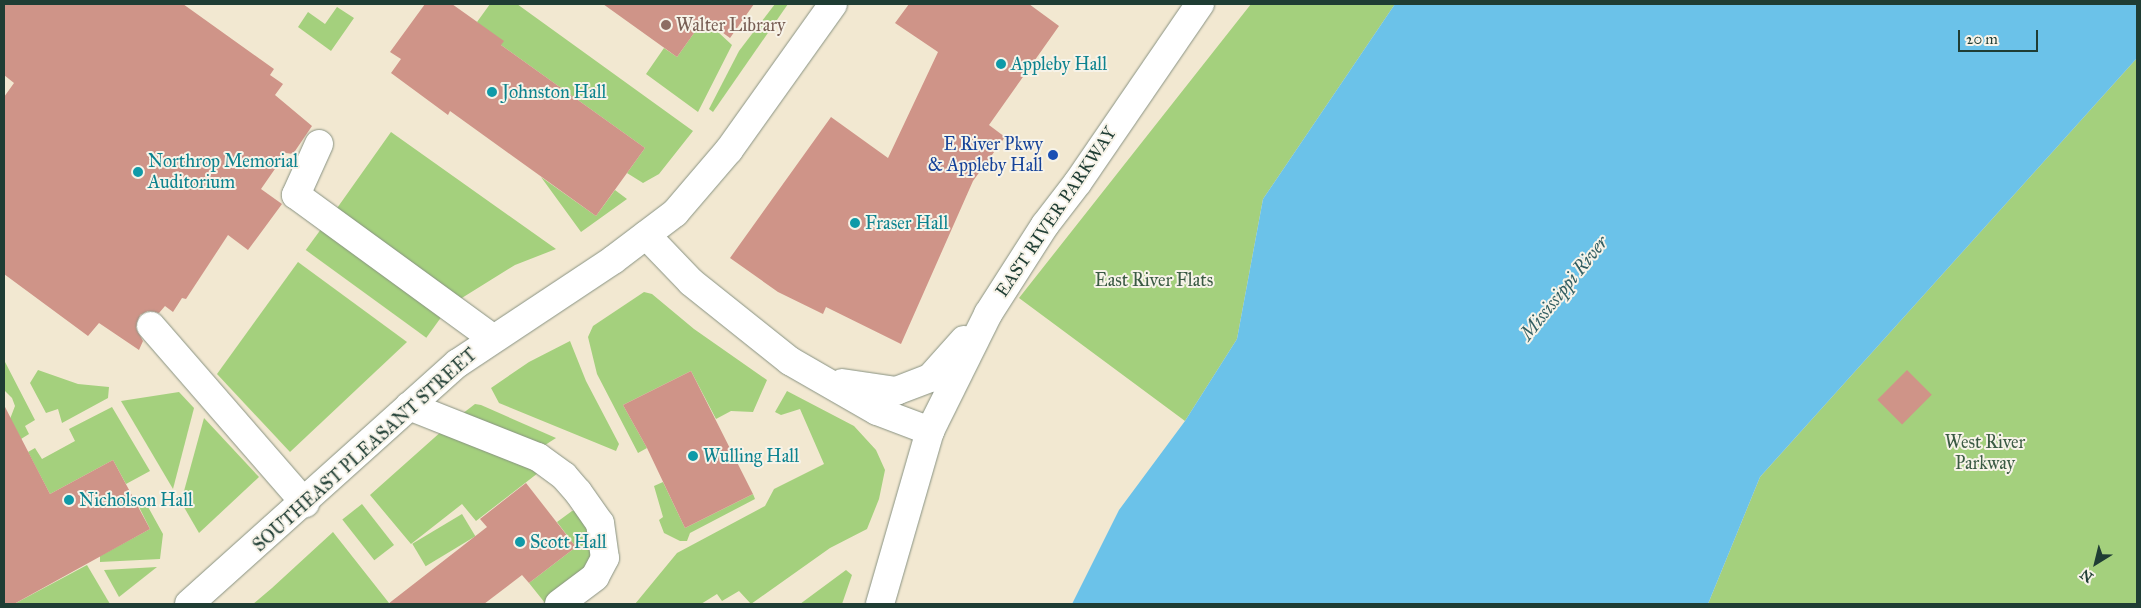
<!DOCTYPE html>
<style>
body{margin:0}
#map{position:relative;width:2141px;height:608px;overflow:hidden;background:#f2e8d1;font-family:"IM FELL Great Primer",serif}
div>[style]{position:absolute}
.green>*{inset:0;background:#a4d07d;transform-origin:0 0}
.water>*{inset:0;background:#6bc2e9}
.building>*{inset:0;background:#cf9488;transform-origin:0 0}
.roads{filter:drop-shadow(0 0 1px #889282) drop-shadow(0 0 1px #889282)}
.minor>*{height:28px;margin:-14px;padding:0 14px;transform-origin:14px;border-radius:14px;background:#fff}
.dots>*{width:14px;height:14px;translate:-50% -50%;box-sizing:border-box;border:2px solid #f7f3e8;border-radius:50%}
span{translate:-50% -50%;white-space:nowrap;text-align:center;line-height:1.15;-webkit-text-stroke:4px #f7f3e8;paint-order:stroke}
.education-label{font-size:18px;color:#785e54}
.left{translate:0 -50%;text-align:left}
.culture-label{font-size:18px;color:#0d838f}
.transit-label{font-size:18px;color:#164399}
.right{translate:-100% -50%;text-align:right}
.street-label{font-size:18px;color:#1f3d34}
.park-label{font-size:18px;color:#3a5a43}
.water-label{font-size:19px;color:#325e61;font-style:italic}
.frame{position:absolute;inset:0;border:5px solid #1f3d34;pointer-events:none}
.north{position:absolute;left:2071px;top:538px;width:50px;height:50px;-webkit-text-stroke:4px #f7f3e8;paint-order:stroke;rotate:216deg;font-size:14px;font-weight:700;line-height:20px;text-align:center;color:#1f3d34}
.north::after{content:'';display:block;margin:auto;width:18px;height:22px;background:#1f3d34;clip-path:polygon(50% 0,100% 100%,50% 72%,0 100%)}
.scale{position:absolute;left:1958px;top:30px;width:80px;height:22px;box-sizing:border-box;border:2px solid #1f3d34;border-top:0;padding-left:6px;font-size:15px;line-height:18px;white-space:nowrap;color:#1f3d34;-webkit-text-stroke:4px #f7f3e8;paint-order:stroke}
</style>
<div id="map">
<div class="green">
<div style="clip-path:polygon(490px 4px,517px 4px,693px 131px,659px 174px,643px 183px,627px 173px,645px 148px,501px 45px,477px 22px)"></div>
<div style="clip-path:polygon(775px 4px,788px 4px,713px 112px,709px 109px,739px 51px)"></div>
<div style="clip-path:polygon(1251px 4px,1395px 4px,1263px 199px,1237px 339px,1185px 421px,1019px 298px)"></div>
<div style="clip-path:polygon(337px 7px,354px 18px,331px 51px,298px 27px,308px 12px,325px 24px)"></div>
<div style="clip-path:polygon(704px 19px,732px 45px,698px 112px,646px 74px,664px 48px,677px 57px)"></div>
<div style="clip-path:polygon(2137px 58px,2137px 604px,1708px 604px,1760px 477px)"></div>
<div style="clip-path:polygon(391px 132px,556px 249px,515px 265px,457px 301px,335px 211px)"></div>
<div style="clip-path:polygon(541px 177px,596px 216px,615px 190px,627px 199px,581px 232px)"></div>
<div style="left:324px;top:225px;width:149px;height:31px;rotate:36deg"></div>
<div style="clip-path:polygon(298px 262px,407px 342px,290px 452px,217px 374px)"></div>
<div style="clip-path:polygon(644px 292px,652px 294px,694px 329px,767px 380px,753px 412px,731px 411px,716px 419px,691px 371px,623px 405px,647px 448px,638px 453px,597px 374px,588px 337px,593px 326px)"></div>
<div style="clip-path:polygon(570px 341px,586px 381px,619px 444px,616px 451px,499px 403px,491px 388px,529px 362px)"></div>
<div style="clip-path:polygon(4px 360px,35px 420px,25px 426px,29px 434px,21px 439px,10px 419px,15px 406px,12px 398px,4px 390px)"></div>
<div style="clip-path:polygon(38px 370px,78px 384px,109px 387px,108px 398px,62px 423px,58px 409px,46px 413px,30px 383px)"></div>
<div style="clip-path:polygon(787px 391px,854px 426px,876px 450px,885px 470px,879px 499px,867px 529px,830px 548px,751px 604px,739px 591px,722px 601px,717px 594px,701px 604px,635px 604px,677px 553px,765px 506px,774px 489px,824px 464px,800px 409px,781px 415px,775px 412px)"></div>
<div style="clip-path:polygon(179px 392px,194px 408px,173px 489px,121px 401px)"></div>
<div style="clip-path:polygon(475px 404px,481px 405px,556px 438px,542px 447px,462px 414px)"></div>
<div style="clip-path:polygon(112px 407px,150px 471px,126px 484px,113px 460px,50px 494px,28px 452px,35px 448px,42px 459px,75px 441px,69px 429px)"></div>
<div style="clip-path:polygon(204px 418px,259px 477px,199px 533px,181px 502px)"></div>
<div style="clip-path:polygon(443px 430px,526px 464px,538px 473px,476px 521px,462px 504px,411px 544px,370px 495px)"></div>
<div style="clip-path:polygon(663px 482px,685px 528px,753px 494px,755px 499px,690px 533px,687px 541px,680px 541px,664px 533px,659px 520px,663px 517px,654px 486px)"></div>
<div style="left:362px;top:504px;width:52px;height:25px;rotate:52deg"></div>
<div style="clip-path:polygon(147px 505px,163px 534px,160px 559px,100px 562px,100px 556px,150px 529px,139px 507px)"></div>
<div style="clip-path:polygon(572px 511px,576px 511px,597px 544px,588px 569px,545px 603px,529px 583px,576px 547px,557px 522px)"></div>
<div style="left:462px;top:514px;width:26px;height:58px;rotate:59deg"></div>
<div style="clip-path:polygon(333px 532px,389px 603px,253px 604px,272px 588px)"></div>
<div style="clip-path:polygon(87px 565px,110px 604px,14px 604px)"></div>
<div style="clip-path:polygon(157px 567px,119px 597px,104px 570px)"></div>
<div style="clip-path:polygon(846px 570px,852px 575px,842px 604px,800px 604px)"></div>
</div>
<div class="water">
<div style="clip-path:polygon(1395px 4px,2137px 4px,2137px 58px,1760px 477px,1708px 604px,1072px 604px,1119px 510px,1185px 421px,1237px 339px,1263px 199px)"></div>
</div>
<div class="building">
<div style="clip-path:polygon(4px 4px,183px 4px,274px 69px,270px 75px,283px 84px,275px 95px,312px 126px,293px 154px,286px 153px,261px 189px,282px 204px,248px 250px,228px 235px,186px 299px,182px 298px,173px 312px,165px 306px,159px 313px,148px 311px,140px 315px,136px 328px,143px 341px,139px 350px,99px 323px,88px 336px,4px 274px,4px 97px,14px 83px,4px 75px)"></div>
<div style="clip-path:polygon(425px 4px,452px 4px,504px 41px,501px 45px,645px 148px,596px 216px,450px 111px,448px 115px,391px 73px,401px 59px,390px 52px)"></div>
<div style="clip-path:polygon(603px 4px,754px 4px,730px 38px,704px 19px,677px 57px)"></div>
<div style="clip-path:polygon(909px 4px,1029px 4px,1059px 26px,989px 125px,1005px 137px,973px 181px,901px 344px,826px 307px,823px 314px,778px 292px,730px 258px,831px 117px,888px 158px,938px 52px,895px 23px)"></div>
<div style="left:1907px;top:370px;width:35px;height:42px;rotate:45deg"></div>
<div style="clip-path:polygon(691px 371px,753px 494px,685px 528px,647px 448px,623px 405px)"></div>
<div style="clip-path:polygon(4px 405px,50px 494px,113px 460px,150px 529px,14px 604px,4px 604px)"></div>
<div style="clip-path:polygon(526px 483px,576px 547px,529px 583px,522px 575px,484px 604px,388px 604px,487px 527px,480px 519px)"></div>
</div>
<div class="roads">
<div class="minor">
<div style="left:319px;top:144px;width:56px;rotate:114.3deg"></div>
<div style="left:296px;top:195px;width:243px;rotate:36.1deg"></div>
<div style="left:646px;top:235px;width:65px;rotate:46.2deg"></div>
<div style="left:691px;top:282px;width:127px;rotate:38.6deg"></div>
<div style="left:790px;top:361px;width:100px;rotate:29.9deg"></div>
<div style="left:877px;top:411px;width:57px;rotate:20.7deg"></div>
<div style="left:151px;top:326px;width:235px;rotate:49deg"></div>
<div style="left:842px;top:383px;width:55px;rotate:8.4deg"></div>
<div style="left:896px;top:391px;width:36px;rotate:-21deg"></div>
<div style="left:930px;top:378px;width:51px;rotate:-48.2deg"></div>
<div style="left:409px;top:406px;width:139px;rotate:21.6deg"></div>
<div style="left:538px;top:457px;width:32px;rotate:36deg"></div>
<div style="left:564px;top:476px;width:21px;rotate:49deg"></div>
<div style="left:578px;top:492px;width:38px;rotate:55deg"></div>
<div style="left:600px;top:523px;width:35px;rotate:82deg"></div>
<div style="left:605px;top:558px;width:21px;rotate:118deg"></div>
<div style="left:595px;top:577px;width:45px;rotate:143.1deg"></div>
<div style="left:189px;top:604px;width:361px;rotate:-41.9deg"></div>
<div style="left:458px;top:363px;width:186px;rotate:-33.6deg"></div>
<div style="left:613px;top:260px;width:78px;rotate:-37.2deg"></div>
<div style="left:675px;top:213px;width:83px;rotate:-49.4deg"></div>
<div style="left:729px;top:150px;width:179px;rotate:-54.5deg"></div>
<div style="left:880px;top:604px;width:180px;rotate:-73.9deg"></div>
<div style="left:930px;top:431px;width:131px;rotate:-63.6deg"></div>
<div style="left:988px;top:314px;width:106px;rotate:-57.4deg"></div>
<div style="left:1045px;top:225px;width:54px;rotate:-52.5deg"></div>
<div style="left:1078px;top:182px;width:216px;rotate:-55.6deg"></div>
</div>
</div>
<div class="dots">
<div style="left:666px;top:25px;background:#8d6e63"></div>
<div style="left:1001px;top:64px;background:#0f9aa8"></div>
<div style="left:492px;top:92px;background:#0f9aa8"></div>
<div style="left:1053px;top:155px;background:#1a4fb4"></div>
<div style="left:138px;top:172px;background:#0f9aa8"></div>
<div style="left:855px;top:223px;background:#0f9aa8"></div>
<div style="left:693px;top:456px;background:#0f9aa8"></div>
<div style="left:69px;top:500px;background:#0f9aa8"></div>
<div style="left:520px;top:542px;background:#0f9aa8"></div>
</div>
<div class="education-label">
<span class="left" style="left:676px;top:25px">Walter Library</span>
</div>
<div class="culture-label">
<span class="left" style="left:1011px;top:64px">Appleby Hall</span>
<span class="left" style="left:502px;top:92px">Johnston Hall</span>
<span class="left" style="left:148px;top:172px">Northrop Memorial<br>Auditorium</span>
<span class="left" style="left:865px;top:223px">Fraser Hall</span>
<span class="left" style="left:703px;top:456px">Wulling Hall</span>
<span class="left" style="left:79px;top:500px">Nicholson Hall</span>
<span class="left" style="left:530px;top:542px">Scott Hall</span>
</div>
<div class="transit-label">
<span class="right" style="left:1043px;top:155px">E River Pkwy<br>&amp; Appleby Hall</span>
</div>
<div class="street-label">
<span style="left:1056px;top:212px;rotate:-56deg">EAST RIVER PARKWAY</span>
<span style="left:365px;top:450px;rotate:-42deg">SOUTHEAST PLEASANT STREET</span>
</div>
<div class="park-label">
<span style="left:1154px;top:280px">East River Flats</span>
<span style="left:1985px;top:453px">West River<br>Parkway</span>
</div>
<div class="water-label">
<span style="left:1564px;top:288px;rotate:-51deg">Mississippi River</span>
</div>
<div class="frame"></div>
<div class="north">N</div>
<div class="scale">20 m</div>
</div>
